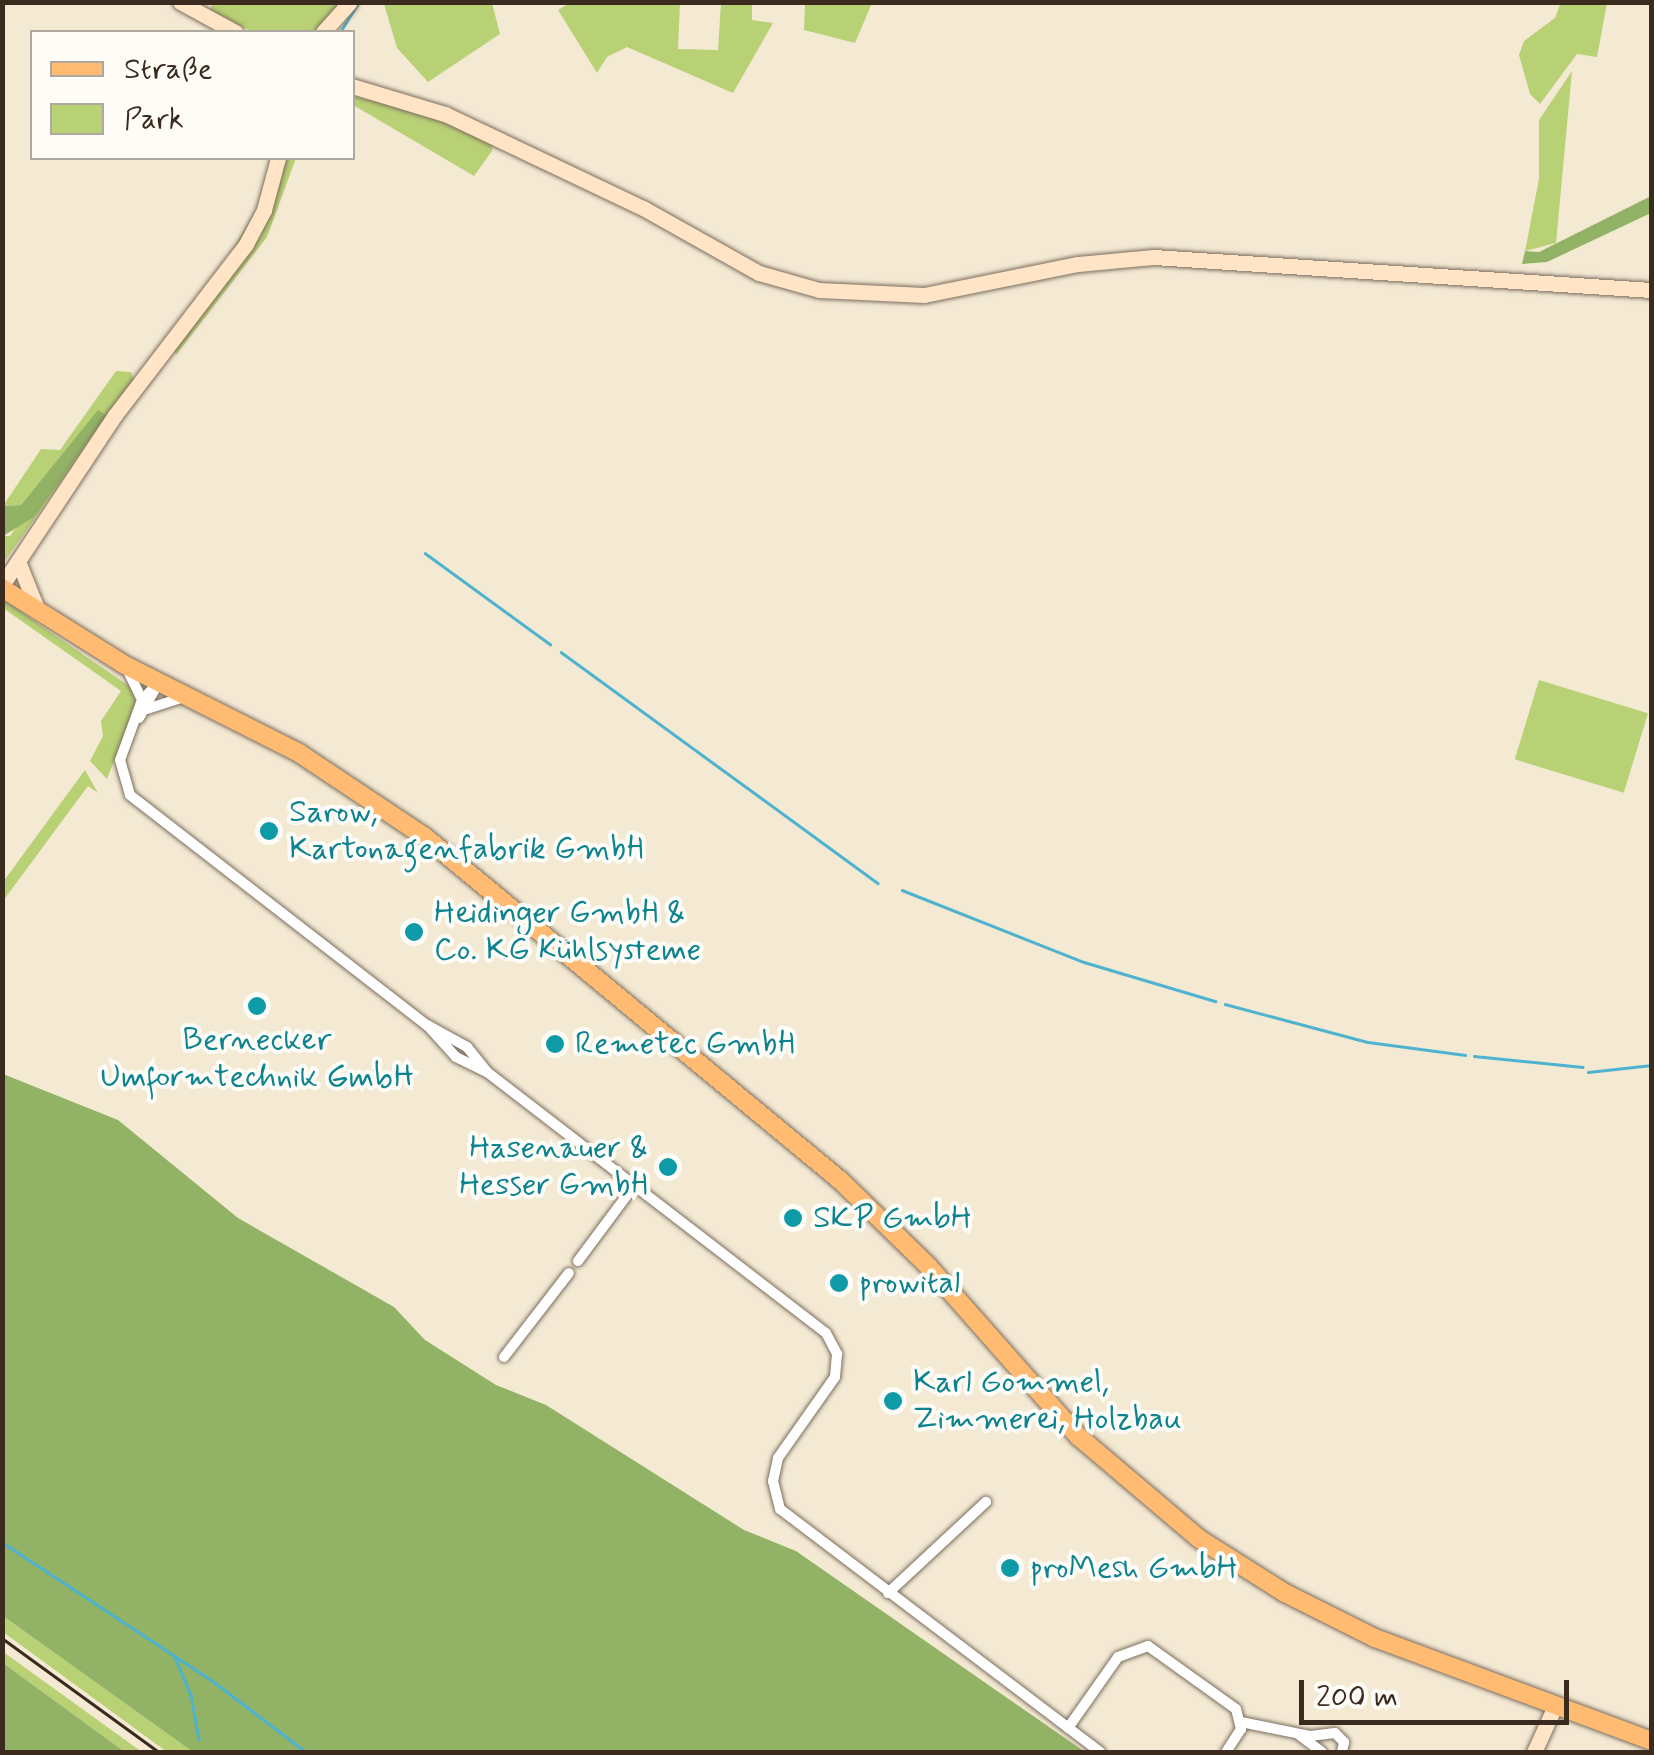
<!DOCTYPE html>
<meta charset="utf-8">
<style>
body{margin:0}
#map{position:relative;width:1654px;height:1755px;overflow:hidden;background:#f4ead4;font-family:Mynerve,sans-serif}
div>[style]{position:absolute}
.green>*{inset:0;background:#b9d175;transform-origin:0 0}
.forest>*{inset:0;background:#92b366}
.stream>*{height:2.5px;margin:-1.25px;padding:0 1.25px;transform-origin:1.25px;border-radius:1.25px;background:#4fb2ce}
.roads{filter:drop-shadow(0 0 2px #7c6d5e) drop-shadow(0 0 2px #7c6d5e)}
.street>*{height:10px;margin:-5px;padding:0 5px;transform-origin:5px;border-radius:5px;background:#fff}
.secondary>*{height:15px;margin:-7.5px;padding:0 7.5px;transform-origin:7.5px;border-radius:7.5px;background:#ffe4c6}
.primary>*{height:18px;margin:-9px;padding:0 9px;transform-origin:9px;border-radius:9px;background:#febb71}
.rail>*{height:2.5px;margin:-1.25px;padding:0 1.25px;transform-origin:1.25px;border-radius:1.25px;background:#3b2a1e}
.dots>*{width:28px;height:28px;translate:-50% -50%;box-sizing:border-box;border:5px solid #fdfcf7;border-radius:50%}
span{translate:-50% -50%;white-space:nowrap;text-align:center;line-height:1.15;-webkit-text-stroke:8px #fdfcf7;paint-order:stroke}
.culture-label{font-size:32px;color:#0d838f}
.left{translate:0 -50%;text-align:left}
.right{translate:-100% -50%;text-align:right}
.frame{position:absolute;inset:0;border:5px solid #3b2a1e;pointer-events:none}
.legend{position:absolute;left:30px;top:30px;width:325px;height:130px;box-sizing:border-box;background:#fdfcf7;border:2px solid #afa8a0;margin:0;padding:12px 18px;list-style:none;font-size:30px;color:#3b2a1e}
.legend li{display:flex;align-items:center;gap:20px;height:50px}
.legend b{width:50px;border:2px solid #afa8a0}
.scale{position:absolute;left:1299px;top:1680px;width:270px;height:45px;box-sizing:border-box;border:5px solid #3b2a1e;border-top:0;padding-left:12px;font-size:30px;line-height:35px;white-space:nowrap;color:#3b2a1e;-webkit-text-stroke:8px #fdfcf7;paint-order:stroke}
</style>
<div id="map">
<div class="green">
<div style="clip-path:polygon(571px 2px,680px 3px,678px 49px,718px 50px,721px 3px,752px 3px,752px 20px,773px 23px,733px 93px,627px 47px,607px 57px,597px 73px,558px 10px)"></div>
<div style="clip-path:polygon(1561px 2px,1607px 3px,1597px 57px,1577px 54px,1540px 104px,1530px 94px,1519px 55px,1524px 41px,1555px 18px)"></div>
<div style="clip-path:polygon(213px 3px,339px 3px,314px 32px,252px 32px,210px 10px)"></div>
<div style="clip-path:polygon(492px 3px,500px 34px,428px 82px,397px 48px,384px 4px)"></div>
<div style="clip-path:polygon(805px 3px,805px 2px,872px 3px,855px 43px,804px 30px)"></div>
<div style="clip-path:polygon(1572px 71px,1556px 243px,1525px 251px,1539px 179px,1539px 120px)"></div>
<div style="clip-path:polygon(353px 96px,443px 118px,493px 144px,492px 151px,474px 176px,353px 105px)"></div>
<div style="clip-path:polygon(288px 158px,296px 158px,267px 237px,176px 355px,173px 348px)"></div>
<div style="clip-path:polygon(116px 371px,131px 372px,134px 380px,3px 563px,3px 536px,10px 536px,98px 411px,21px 505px,3px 506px,41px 449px,60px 450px)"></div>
<div style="clip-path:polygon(2px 599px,132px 688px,136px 706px,107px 779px,90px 761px,103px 736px,101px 721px,121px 691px,3px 608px)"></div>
<div style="left:1539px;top:680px;width:114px;height:83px;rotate:17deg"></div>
<div style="clip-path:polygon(85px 770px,98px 793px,88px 786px,3px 901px,3px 882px)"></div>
<div style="clip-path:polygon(3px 1616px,193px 1752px,167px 1752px,3px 1632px)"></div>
<div style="clip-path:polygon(2px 1651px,142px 1752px,125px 1752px,3px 1663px)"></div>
</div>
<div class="forest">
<div style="clip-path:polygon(1651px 196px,1651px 213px,1547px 262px,1522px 264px,1525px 251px,1539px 252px)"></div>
<div style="clip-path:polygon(98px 410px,106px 415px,34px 517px,3px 536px,3px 506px,21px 505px)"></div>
<div style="clip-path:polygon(3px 1074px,118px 1120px,238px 1218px,394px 1307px,425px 1340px,496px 1385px,546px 1405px,744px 1530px,796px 1551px,1085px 1752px,193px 1752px,3px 1616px)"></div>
<div style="clip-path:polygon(3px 1663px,125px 1752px,3px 1752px)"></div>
</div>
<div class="stream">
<div style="left:340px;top:32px;width:36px;rotate:-58deg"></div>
<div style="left:425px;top:553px;width:155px;rotate:36.1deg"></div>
<div style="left:561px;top:652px;width:392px;rotate:36.1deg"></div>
<div style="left:902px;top:890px;width:196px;rotate:21.6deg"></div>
<div style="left:1084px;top:962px;width:137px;rotate:16.6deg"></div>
<div style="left:1225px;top:1004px;width:148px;rotate:14.9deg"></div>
<div style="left:1368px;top:1042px;width:98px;rotate:7.6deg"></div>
<div style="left:1474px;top:1056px;width:109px;rotate:5.8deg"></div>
<div style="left:1588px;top:1072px;width:64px;rotate:-6.2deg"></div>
<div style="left:2px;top:1542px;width:253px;rotate:33.4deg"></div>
<div style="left:213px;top:1681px;width:117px;rotate:37.4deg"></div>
<div style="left:174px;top:1655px;width:43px;rotate:67deg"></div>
<div style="left:191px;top:1695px;width:45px;rotate:79.7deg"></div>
</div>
<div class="roads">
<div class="street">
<div style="left:127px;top:669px;width:34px;rotate:64deg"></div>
<div style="left:158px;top:683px;width:23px;rotate:133deg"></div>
<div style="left:142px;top:700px;width:64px;rotate:110.1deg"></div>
<div style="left:120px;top:760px;width:36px;rotate:74deg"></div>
<div style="left:130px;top:795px;width:376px;rotate:37.8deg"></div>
<div style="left:427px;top:1025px;width:46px;rotate:28.8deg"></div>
<div style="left:467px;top:1047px;width:32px;rotate:51deg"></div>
<div style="left:147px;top:709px;width:38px;rotate:-18deg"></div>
<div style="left:139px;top:718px;width:38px;rotate:-61deg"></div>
<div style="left:427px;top:1025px;width:43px;rotate:47.8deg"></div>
<div style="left:456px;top:1057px;width:34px;rotate:26deg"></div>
<div style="left:487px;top:1072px;width:428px;rotate:37.6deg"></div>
<div style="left:826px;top:1333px;width:24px;rotate:62deg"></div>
<div style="left:837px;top:1354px;width:23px;rotate:95deg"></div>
<div style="left:835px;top:1377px;width:99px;rotate:125.1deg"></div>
<div style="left:778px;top:1458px;width:24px;rotate:102deg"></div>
<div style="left:773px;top:1481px;width:29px;rotate:76deg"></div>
<div style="left:780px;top:1509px;width:402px;rotate:37.2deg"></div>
<div style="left:578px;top:1261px;width:94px;rotate:-53.3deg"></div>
<div style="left:504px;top:1357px;width:106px;rotate:-52.3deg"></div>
<div style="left:888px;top:1593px;width:134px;rotate:-42.9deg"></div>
<div style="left:1241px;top:1722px;width:70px;rotate:11.5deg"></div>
<div style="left:1310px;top:1736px;width:25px;rotate:-7deg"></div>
<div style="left:1335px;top:1733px;width:13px;rotate:45deg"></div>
<div style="left:1344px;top:1742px;width:10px;rotate:101deg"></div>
<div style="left:1068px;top:1728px;width:87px;rotate:-54.8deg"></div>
<div style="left:1118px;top:1657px;width:32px;rotate:-20deg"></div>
<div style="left:1148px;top:1646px;width:108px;rotate:35.6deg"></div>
<div style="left:1236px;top:1709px;width:21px;rotate:76deg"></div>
<div style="left:1241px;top:1729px;width:27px;rotate:123deg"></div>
<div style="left:1298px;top:1734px;width:30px;rotate:37deg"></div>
</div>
<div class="secondary">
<div style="left:180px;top:2px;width:63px;rotate:28.6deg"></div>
<div style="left:323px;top:32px;width:40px;rotate:-48deg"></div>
<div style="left:352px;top:86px;width:97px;rotate:16.8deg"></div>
<div style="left:445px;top:114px;width:219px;rotate:25.4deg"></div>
<div style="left:643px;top:208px;width:133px;rotate:29.3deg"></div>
<div style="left:759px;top:273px;width:62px;rotate:15.8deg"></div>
<div style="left:819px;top:290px;width:105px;rotate:2.7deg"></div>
<div style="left:924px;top:295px;width:157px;rotate:-11.4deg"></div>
<div style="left:1078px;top:264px;width:76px;rotate:-5.3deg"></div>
<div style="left:1154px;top:257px;width:499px;rotate:3.8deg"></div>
<div style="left:18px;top:561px;width:54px;rotate:68.2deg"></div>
<div style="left:2px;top:585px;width:204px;rotate:-56.4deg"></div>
<div style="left:115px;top:415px;width:215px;rotate:-52.5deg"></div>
<div style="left:246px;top:244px;width:38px;rotate:-62deg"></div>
<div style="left:264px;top:210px;width:54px;rotate:-74.9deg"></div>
<div style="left:1534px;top:1752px;width:51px;rotate:-65.5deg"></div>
</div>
<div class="primary">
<div style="left:2px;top:588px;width:143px;rotate:32.1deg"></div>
<div style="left:123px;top:664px;width:197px;rotate:26.8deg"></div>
<div style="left:299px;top:753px;width:151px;rotate:33.7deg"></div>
<div style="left:425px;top:837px;width:540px;rotate:39.59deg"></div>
<div style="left:841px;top:1181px;width:122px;rotate:44.3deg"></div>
<div style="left:928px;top:1266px;width:228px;rotate:48.6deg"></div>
<div style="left:1079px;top:1437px;width:156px;rotate:40.3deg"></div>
<div style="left:1198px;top:1538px;width:103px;rotate:32.3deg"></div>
<div style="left:1285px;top:1593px;width:101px;rotate:26.6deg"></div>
<div style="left:1375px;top:1638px;width:296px;rotate:20.4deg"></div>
</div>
</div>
<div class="rail">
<div style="left:2px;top:1638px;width:194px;rotate:36deg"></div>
</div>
<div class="dots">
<div style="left:269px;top:831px;background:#0f9aa8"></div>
<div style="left:414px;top:932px;background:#0f9aa8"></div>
<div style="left:257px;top:1006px;background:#0f9aa8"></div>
<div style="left:555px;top:1044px;background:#0f9aa8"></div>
<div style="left:668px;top:1167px;background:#0f9aa8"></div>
<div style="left:793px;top:1218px;background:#0f9aa8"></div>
<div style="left:839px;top:1283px;background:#0f9aa8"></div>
<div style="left:893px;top:1401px;background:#0f9aa8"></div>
<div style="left:1010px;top:1568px;background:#0f9aa8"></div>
</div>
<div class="culture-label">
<span class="left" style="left:289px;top:831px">Sarow,<br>Kartonagenfabrik GmbH</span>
<span class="left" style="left:434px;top:932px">Heidinger GmbH &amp;<br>Co. KG Kühlsysteme</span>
<span style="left:257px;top:1059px">Bernecker<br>Umformtechnik GmbH</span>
<span class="left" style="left:575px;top:1044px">Remetec GmbH</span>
<span class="right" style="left:648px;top:1167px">Hasenauer &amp;<br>Hesser GmbH</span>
<span class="left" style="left:813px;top:1218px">SKP GmbH</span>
<span class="left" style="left:859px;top:1283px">prowital</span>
<span class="left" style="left:913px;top:1401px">Karl Gommel,<br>Zimmerei, Holzbau</span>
<span class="left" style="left:1030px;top:1568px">proMesh GmbH</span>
</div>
<div class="frame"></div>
<ul class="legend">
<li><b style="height:12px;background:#febb71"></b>Straße</li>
<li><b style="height:28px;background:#b9d175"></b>Park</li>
</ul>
<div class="scale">200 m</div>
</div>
